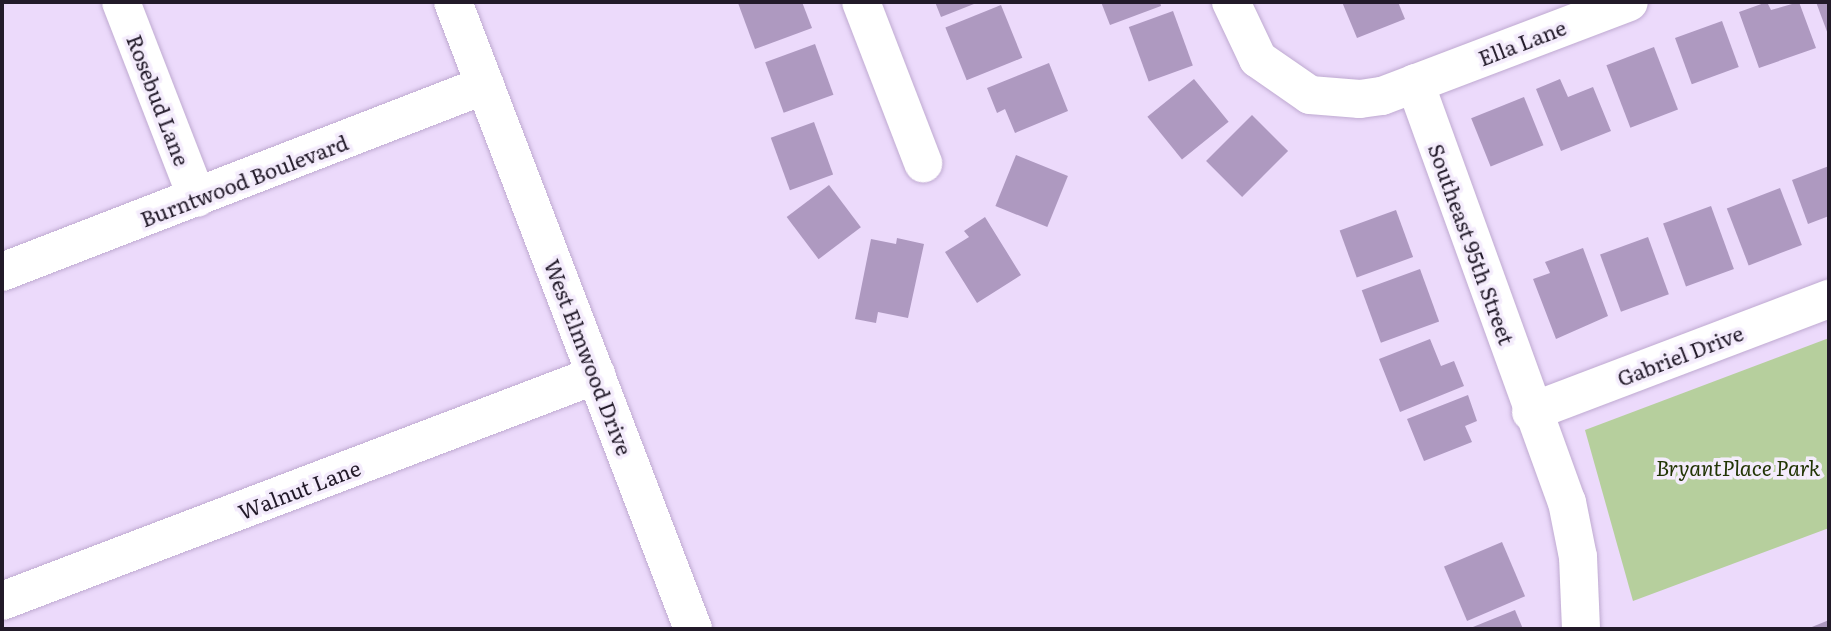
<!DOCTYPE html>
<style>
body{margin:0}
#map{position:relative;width:1831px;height:631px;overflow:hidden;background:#ecdafb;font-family:Literata,serif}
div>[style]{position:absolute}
.green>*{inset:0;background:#b6cf9d}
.building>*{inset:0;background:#ae99c0;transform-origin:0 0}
.roads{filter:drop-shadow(0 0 2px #bfaad1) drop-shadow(0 0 2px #bfaad1)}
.minor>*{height:38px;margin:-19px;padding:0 19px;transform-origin:19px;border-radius:19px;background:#fff}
span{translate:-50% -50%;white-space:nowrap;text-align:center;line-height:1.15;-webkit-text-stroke:7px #f4ecfc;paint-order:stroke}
.street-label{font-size:21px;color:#221a29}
.park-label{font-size:21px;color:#213404;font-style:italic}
.frame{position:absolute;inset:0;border:4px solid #221a29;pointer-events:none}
</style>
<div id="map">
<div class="green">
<div style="clip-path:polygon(1829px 338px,1829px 528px,1633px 601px,1585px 430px)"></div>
</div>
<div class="building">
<div style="clip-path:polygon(802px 2px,812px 28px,755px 49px,738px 3px)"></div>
<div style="clip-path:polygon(935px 2px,979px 2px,941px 17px)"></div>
<div style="clip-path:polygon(1101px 2px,1160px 2px,1161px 6px,1110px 25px)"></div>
<div style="clip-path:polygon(1342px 2px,1398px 2px,1405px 19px,1357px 38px)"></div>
<div style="clip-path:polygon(1767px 2px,1771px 10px,1799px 2px,1816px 48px,1759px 68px,1739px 12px)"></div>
<div style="clip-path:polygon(1816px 2px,1829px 2px,1829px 37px)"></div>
<div style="left:1001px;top:5px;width:57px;height:60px;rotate:68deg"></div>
<div style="left:1173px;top:11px;width:58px;height:47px;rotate:70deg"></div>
<div style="left:1722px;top:21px;width:49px;height:50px;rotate:70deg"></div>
<div style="left:815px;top:44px;width:54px;height:53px;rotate:70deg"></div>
<div style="left:1654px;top:47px;width:67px;height:51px;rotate:69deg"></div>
<div style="clip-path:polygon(1049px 63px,1068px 111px,1015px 133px,1005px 109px,997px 113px,987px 88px)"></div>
<div style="left:1194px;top:79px;width:55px;height:60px;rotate:51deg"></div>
<div style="clip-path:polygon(1560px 79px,1568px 97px,1593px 87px,1611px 131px,1561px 151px,1536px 89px)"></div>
<div style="left:1524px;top:97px;width:52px;height:57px;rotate:68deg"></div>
<div style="left:1252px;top:115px;width:51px;height:65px;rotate:45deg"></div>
<div style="left:814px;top:122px;width:56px;height:46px;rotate:70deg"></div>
<div style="left:1016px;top:155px;width:56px;height:55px;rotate:22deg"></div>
<div style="clip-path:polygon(1829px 166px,1829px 216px,1808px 224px,1792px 180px)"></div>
<div style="left:829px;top:185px;width:53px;height:53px;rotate:53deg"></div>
<div style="left:1780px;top:188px;width:61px;height:57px;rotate:69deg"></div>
<div style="left:1711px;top:206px;width:67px;height:51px;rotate:70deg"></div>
<div style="left:1396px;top:210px;width:50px;height:60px;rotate:70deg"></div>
<div style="clip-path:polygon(985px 217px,1021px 275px,977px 303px,945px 252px,969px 237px,964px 231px)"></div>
<div style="left:1648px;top:237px;width:61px;height:51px;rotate:70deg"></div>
<div style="clip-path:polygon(897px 238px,924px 244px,908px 318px,878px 312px,876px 323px,855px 319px,871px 239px,896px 244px)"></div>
<div style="clip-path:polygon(1583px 248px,1608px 316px,1556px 339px,1533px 279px,1550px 273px,1545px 262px)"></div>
<div style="left:1420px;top:269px;width:56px;height:62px;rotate:70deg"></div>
<div style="clip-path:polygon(1430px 339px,1441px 366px,1454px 361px,1464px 386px,1400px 412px,1379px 359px)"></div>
<div style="clip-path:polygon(1468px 395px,1477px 421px,1465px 426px,1472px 442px,1424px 461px,1407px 419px)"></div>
<div style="left:1502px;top:542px;width:59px;height:63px;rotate:67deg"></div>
<div style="clip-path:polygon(1515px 610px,1523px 629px,1468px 629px)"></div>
<div style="clip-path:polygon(1829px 620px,1829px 629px,1807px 629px)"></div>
</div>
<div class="roads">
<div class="minor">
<div style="left:121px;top:2px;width:210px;rotate:68.8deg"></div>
<div style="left:453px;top:2px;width:671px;rotate:69.05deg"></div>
<div style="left:861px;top:2px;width:173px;rotate:68.9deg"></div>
<div style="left:1231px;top:2px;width:63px;rotate:64.7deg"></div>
<div style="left:1258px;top:59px;width:63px;rotate:34.7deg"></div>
<div style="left:1310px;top:95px;width:50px;rotate:4.6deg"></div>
<div style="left:1360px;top:99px;width:22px;rotate:-8deg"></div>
<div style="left:1382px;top:96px;width:264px;rotate:-20.8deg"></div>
<div style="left:1415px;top:83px;width:446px;rotate:70.1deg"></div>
<div style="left:1567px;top:502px;width:56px;rotate:78.7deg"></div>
<div style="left:1578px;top:557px;width:72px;rotate:87.6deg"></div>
<div style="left:2px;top:272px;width:518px;rotate:-21.16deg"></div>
<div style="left:1531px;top:412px;width:319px;rotate:-20.8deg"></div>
<div style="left:2px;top:601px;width:636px;rotate:-20.83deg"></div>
</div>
</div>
<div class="street-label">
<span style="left:1522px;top:42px;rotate:-21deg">Ella Lane</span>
<span style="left:159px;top:100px;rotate:69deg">Rosebud Lane</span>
<span style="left:244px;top:180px;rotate:-21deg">Burntwood Boulevard</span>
<span style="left:1472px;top:244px;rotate:70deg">Southeast 95th Street</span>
<span style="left:1680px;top:355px;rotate:-21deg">Gabriel Drive</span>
<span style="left:589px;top:357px;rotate:69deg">West Elmwood Drive</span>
<span style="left:299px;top:489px;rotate:-21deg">Walnut Lane</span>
</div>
<div class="park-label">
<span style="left:1738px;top:467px">BryantPlace Park</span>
</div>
<div class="frame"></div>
</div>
